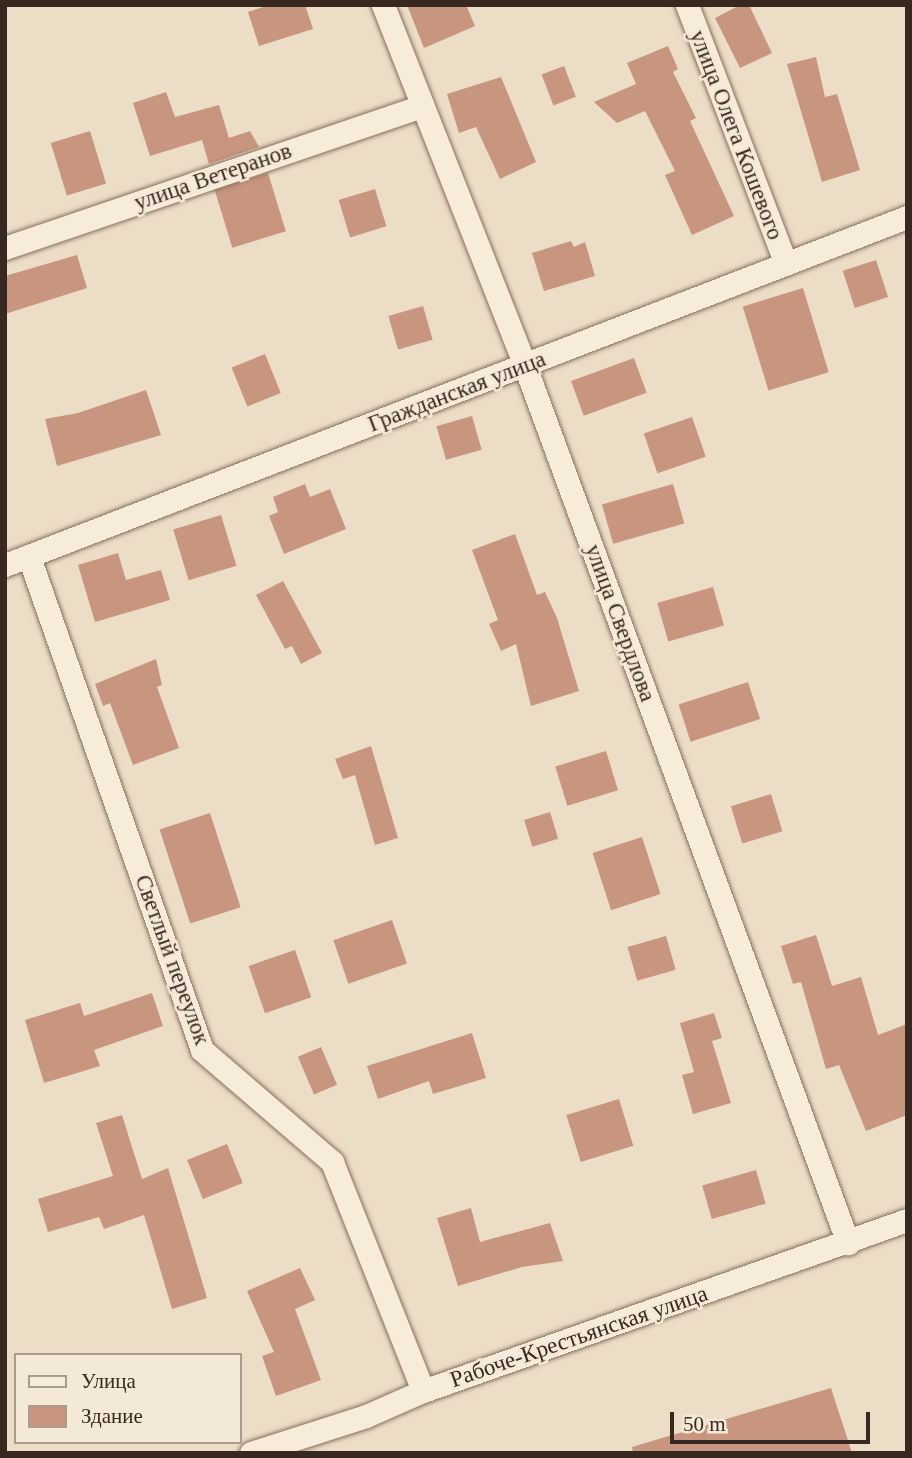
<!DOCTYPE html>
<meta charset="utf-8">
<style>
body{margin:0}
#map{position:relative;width:912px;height:1458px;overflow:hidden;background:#ecddc7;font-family:Georgia,serif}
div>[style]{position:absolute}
.building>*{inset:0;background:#c8957f;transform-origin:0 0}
.roads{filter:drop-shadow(0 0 2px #876f5d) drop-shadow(0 0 2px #876f5d)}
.minor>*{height:23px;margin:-11.5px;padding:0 11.5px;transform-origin:11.5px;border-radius:11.5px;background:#f7ebda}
span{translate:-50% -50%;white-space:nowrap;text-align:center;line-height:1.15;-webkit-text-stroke:5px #f4e8d6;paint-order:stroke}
.street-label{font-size:23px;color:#382920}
.frame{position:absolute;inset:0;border:7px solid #382920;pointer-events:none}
.legend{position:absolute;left:14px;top:1353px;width:228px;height:91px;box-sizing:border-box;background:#f4e8d6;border:2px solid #a99c8d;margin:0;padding:9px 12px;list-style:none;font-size:21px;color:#382920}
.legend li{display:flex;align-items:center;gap:14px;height:35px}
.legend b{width:35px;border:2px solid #a99c8d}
.scale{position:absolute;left:670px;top:1412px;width:200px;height:32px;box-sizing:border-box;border:4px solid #382920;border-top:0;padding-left:9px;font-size:21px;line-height:24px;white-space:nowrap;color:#382920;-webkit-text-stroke:5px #f4e8d6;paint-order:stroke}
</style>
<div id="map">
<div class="building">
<div style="clip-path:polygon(270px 5px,305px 5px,313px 29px,259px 46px,248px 12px)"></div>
<div style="clip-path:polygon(407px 5px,466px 5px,475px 26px,424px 48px)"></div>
<div style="clip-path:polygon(740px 5px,749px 5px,772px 53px,740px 68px,715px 18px)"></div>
<div style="clip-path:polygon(668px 46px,678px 69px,673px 72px,696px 118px,690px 121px,734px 216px,692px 235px,665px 175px,675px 171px,645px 111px,617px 123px,594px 102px,636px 84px,627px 63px)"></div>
<div style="clip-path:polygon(816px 57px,825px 97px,837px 94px,860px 170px,822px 182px,787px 64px)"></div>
<div style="left:564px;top:66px;width:33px;height:24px;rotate:69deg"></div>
<div style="clip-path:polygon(501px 77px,536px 162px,500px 179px,476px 127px,459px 133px,447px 94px)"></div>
<div style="clip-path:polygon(166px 92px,175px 117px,219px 105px,229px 138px,250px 131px,259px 147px,209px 164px,202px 140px,150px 156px,133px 103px)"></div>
<div style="left:90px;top:131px;width:55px;height:41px;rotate:73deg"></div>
<div style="left:268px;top:173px;width:61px;height:56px;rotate:73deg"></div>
<div style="left:375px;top:189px;width:39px;height:38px;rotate:73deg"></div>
<div style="clip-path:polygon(571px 241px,574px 247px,585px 242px,595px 276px,544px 291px,532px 253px)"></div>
<div style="clip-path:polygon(77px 255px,87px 288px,5px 314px,5px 276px)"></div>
<div style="left:876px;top:260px;width:39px;height:35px;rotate:72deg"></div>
<div style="left:803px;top:288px;width:88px;height:63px;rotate:73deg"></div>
<div style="left:423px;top:306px;width:35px;height:36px;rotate:74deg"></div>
<div style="left:265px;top:354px;width:42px;height:36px;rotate:68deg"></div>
<div style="left:634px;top:358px;width:37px;height:67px;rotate:70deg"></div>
<div style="clip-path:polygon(146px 390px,161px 435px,57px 466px,45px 419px,78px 413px)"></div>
<div style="left:472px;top:416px;width:35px;height:37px;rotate:74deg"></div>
<div style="left:692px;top:417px;width:42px;height:51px;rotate:71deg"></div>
<div style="clip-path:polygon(305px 484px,310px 497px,330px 489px,346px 529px,284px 554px,269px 516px,278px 512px,273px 497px)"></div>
<div style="left:673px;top:484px;width:41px;height:74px;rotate:74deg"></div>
<div style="left:221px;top:515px;width:53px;height:50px;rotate:73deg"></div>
<div style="clip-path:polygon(515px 534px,537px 595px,545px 592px,557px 618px,579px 691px,531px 706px,516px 644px,501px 651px,489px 624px,498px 620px,472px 550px)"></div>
<div style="clip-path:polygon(118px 553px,126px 580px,161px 570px,170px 600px,95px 622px,78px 565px)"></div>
<div style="clip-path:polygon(283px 581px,322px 653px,301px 664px,292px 646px,285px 649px,256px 595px)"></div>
<div style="left:713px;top:587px;width:40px;height:58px;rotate:74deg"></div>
<div style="clip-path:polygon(156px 659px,162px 685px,157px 687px,179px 748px,133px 765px,110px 703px,103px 706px,95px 684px)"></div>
<div style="left:748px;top:682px;width:39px;height:73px;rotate:72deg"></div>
<div style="clip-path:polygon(371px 746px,398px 838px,375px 845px,355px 775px,343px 779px,335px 759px)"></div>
<div style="left:606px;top:751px;width:41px;height:53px;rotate:73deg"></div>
<div style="left:771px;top:794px;width:39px;height:42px;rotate:73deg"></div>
<div style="left:550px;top:812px;width:28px;height:27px;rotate:73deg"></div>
<div style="left:210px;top:813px;width:99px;height:53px;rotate:72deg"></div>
<div style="left:642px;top:837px;width:60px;height:52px;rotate:72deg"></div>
<div style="left:392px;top:920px;width:46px;height:62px;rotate:71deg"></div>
<div style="clip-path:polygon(816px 935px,832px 986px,861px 977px,878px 1035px,907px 1024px,907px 1115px,866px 1131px,839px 1065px,826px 1069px,801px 982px,793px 984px,781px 946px)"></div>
<div style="left:666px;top:936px;width:35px;height:40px;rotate:74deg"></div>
<div style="left:295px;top:950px;width:50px;height:49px;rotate:71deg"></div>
<div style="clip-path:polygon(152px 993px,163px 1026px,94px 1050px,100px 1066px,44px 1083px,25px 1020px,80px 1003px,84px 1016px)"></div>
<div style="clip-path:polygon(714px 1013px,722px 1038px,712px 1041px,731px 1103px,693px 1114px,682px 1075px,694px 1072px,680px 1023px)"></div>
<div style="clip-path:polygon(472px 1033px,486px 1078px,433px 1094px,429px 1081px,378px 1099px,367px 1066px)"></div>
<div style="left:321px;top:1047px;width:41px;height:25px;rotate:67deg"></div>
<div style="left:619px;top:1099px;width:49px;height:55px;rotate:73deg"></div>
<div style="clip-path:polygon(122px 1115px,142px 1179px,168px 1168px,207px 1298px,172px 1309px,144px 1215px,104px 1229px,99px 1217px,48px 1232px,38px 1199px,113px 1176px,96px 1123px)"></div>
<div style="left:227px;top:1144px;width:42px;height:43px;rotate:68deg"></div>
<div style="left:756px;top:1170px;width:35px;height:56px;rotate:74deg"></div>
<div style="clip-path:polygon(471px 1208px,480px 1242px,550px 1223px,563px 1261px,522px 1267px,458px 1286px,437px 1218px)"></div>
<div style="clip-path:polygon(300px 1268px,315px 1300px,295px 1309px,321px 1380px,276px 1396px,262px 1356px,274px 1352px,247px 1291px)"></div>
<div style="clip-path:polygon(831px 1388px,852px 1453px,633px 1453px,632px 1447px)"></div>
</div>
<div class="roads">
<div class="minor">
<div style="left:383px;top:5px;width:388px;rotate:68.5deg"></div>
<div style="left:525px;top:366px;width:935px;rotate:69.78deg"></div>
<div style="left:687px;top:5px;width:277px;rotate:69.1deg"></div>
<div style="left:5px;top:248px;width:441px;rotate:-18.8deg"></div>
<div style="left:29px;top:557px;width:522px;rotate:70.66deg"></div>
<div style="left:202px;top:1050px;width:172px;rotate:40.7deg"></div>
<div style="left:332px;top:1162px;width:246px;rotate:68.3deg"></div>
<div style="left:5px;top:565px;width:967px;rotate:-21.1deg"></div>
<div style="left:251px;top:1453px;width:121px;rotate:-17.8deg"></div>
<div style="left:366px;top:1416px;width:62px;rotate:-23.7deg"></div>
<div style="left:423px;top:1391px;width:513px;rotate:-19.46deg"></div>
</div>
</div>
<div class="street-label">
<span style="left:736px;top:135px;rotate:69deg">улица Олега Кошевого</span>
<span style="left:213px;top:177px;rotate:-19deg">улица Ветеранов</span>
<span style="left:457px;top:392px;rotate:-21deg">Гражданская улица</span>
<span style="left:620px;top:623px;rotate:70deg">улица Свердлова</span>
<span style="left:172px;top:960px;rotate:70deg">Светлый переулок</span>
<span style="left:579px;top:1337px;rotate:-19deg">Рабоче-Крестьянская улица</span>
</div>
<div class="frame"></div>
<ul class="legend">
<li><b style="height:9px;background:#f7ebda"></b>Улица</li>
<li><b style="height:19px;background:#c8957f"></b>Здание</li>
</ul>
<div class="scale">50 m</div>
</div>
